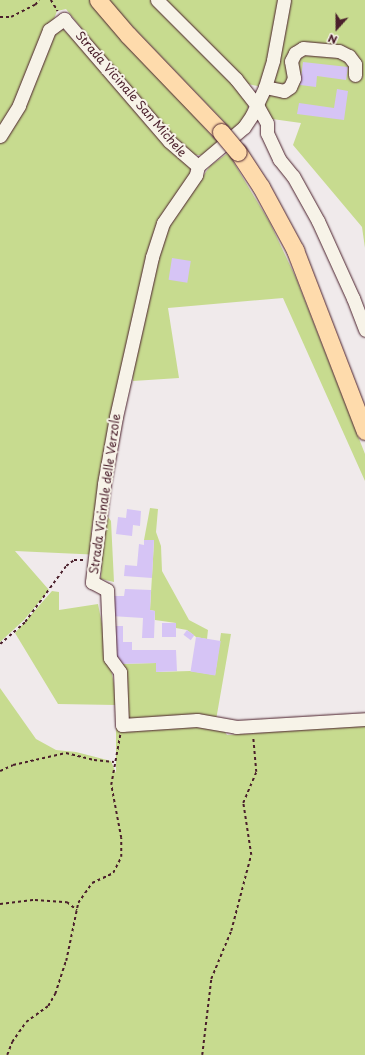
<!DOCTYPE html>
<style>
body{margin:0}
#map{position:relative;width:365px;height:1055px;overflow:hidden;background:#f0eaeb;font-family:"Playpen Sans",sans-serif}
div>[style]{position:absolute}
.green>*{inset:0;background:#c7db8f}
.building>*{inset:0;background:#d6c4f5;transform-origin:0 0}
.path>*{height:1.5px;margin-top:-0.75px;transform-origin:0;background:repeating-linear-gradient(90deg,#4a1f2b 0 3px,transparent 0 6px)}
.roads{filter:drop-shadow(0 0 1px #4a1f2b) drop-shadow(0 0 1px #4a1f2b)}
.minor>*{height:13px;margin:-6.5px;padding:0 6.5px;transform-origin:6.5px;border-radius:6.5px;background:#f7f3e8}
.major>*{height:17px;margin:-8.5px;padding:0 8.5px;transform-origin:8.5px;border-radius:8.5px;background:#fedbac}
.bridges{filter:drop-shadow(0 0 1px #4a1f2b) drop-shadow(0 0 1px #4a1f2b)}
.major-bridge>*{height:17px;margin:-8.5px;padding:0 8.5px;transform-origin:8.5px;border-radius:8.5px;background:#fedbac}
span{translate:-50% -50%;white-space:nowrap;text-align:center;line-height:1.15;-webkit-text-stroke:4px #f7f3e8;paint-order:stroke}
.street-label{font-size:12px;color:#4a1f2b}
.north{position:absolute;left:317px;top:8px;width:40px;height:40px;-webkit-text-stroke:3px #f7f3e8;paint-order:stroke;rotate:201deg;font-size:11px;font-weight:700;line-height:16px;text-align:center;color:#4a1f2b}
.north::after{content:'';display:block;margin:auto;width:14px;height:18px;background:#4a1f2b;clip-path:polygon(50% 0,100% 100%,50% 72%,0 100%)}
</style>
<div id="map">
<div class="green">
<div style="clip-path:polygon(0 0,91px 0,219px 144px,205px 155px,192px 155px,147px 110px,66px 9px,57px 11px,54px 19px,56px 22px,88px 54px,138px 115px,191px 168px,189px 177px,161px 222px,99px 487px,91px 533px,98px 536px,106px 514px,111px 521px,114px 582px,101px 579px,102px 555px,15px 551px,49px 590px,24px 620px,0 642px)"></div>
<div style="clip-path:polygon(107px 0,365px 0,365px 248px,362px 227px,293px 145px,301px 123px,265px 118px,258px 107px,267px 88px,248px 84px,248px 108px,245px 119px,234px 132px)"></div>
<div style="clip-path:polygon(228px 153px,270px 223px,296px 278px,365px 454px,365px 481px,283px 298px,168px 308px,179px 378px,133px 381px,132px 369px,151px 284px,166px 231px,210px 166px)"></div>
<div style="clip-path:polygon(150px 508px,158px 509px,156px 532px,161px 546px,162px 571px,189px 620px,208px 630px,207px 639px,196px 637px,187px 630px,176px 628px,176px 623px,155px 620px,155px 611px,150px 610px,154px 541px,144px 540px)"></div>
<div style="clip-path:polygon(52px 591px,59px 592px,59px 610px,98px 604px,116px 694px,116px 664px,156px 663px,157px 672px,190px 671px,215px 675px,221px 633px,231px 634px,216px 720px,227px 735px,365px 725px,365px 1055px,0 1055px,0 688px,36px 739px,56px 750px,76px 752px,111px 761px,116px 773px,116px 705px,58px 704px,15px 633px)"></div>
</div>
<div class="building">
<div style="clip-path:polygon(303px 62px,348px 67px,346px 80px,317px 76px,316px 87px,300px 85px)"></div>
<div style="clip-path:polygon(337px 89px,348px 91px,344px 120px,297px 114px,299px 103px,334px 108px)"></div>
<div style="left:172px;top:258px;width:19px;height:22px;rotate:9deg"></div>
<div style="clip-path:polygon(127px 509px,141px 511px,140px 526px,133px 525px,132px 536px,116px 534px,118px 517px,126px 518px)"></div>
<div style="clip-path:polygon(144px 540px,154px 540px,152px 578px,124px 576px,125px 565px,137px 566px,139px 544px,144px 545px)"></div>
<div style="clip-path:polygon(125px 589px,151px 590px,150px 610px,155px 611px,154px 638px,142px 638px,143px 618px,111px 616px,113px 596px,124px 596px)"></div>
<div style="left:162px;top:623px;width:14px;height:14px"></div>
<div style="clip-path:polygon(115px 626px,123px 626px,123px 642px,132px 642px,132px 650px,176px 650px,177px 671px,156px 672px,156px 663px,116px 664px)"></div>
<div style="left:187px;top:630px;width:9px;height:6px;rotate:36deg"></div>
<div style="left:196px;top:637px;width:25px;height:35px;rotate:9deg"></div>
</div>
<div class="path">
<div style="left:51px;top:0;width:13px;rotate:58deg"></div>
<div style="left:0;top:17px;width:11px"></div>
<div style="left:11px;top:17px;width:27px;rotate:-27deg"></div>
<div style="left:35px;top:5px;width:6px;rotate:-51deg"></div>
<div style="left:0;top:644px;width:33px;rotate:-41deg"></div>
<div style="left:25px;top:622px;width:69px;rotate:-53.8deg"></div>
<div style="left:66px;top:566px;width:10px;rotate:-37deg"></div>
<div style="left:74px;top:560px;width:10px"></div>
<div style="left:0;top:771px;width:14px;rotate:-25deg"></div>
<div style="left:13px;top:765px;width:54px;rotate:-12.8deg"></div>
<div style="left:66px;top:753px;width:29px;rotate:14deg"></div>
<div style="left:94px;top:760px;width:20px;rotate:6deg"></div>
<div style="left:0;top:904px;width:35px;rotate:-7deg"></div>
<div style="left:35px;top:900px;width:32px;rotate:4deg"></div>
<div style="left:67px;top:902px;width:13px;rotate:39deg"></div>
<div style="left:7px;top:1055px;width:14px;rotate:-69deg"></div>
<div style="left:12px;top:1042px;width:24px;rotate:-55deg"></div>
<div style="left:26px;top:1022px;width:27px;rotate:-36deg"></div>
<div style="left:48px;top:1006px;width:14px;rotate:-60deg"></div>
<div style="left:55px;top:994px;width:35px;rotate:-72deg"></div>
<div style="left:66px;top:961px;width:59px;rotate:-78.3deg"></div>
<div style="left:78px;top:903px;width:24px;rotate:-55deg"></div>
<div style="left:92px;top:883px;width:23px;rotate:-25deg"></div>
<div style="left:113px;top:873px;width:18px;rotate:-63deg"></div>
<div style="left:121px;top:857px;width:19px;rotate:-90deg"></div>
<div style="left:121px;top:838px;width:54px;rotate:-100.7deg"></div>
<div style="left:111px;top:785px;width:51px;rotate:-79.8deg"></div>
<div style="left:202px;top:1055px;width:77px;rotate:-83.2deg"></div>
<div style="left:211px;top:979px;width:52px;rotate:-67.4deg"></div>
<div style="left:231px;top:931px;width:79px;rotate:-75.3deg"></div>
<div style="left:251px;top:855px;width:53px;rotate:-98.7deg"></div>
<div style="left:243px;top:803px;width:34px;rotate:-67deg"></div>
<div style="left:256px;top:772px;width:34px;rotate:-95deg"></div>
</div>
<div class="roads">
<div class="minor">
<div style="left:157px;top:0;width:112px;rotate:45deg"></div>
<div style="left:236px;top:79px;width:36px;rotate:52deg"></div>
<div style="left:258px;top:107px;width:18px;rotate:61deg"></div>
<div style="left:267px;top:123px;width:10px;rotate:90deg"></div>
<div style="left:267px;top:133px;width:29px;rotate:65deg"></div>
<div style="left:279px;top:159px;width:22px;rotate:51deg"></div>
<div style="left:293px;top:176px;width:51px;rotate:60.9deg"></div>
<div style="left:318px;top:221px;width:85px;rotate:65.6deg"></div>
<div style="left:353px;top:298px;width:34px;rotate:69deg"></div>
<div style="left:265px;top:87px;width:19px;rotate:12deg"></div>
<div style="left:284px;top:91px;width:7px;rotate:-34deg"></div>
<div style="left:290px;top:87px;width:10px;rotate:-66deg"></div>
<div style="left:294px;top:78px;width:17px;rotate:-100deg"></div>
<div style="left:291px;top:61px;width:9px;rotate:-63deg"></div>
<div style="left:295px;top:53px;width:9px;rotate:-32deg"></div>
<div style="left:303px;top:48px;width:36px;rotate:5deg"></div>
<div style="left:339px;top:51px;width:11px;rotate:27deg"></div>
<div style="left:349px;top:56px;width:10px;rotate:53deg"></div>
<div style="left:355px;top:64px;width:11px;rotate:90deg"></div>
<div style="left:0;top:136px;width:36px;rotate:-58deg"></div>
<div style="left:19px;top:105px;width:81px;rotate:-68.2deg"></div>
<div style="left:49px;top:30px;width:19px;rotate:-36deg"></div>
<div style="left:64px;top:19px;width:161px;rotate:49.3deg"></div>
<div style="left:169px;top:141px;width:38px;rotate:41deg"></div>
<div style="left:198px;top:166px;width:60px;rotate:-40.3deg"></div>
<div style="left:244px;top:127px;width:14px;rotate:-56deg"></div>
<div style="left:252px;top:115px;width:31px;rotate:-65deg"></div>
<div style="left:265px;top:87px;width:28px;rotate:-73deg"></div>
<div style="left:273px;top:60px;width:61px;rotate:-79.6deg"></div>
<div style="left:198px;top:166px;width:9px;rotate:103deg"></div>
<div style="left:196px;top:175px;width:58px;rotate:124.5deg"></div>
<div style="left:163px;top:223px;width:36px;rotate:108deg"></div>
<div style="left:152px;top:257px;width:164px;rotate:102.7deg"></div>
<div style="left:116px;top:417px;width:68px;rotate:100.2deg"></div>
<div style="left:104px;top:484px;width:99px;rotate:97deg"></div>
<div style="left:92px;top:582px;width:17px;rotate:28deg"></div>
<div style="left:107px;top:590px;width:68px;rotate:87.5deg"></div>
<div style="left:110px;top:658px;width:17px;rotate:54deg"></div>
<div style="left:120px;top:672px;width:53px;rotate:87.8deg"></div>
<div style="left:122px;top:725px;width:75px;rotate:-3.8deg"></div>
<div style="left:197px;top:720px;width:40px;rotate:10deg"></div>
<div style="left:236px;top:727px;width:129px;rotate:-3.5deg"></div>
</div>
<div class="major">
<div style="left:98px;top:0;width:46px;rotate:49.4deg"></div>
<div style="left:128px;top:35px;width:134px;rotate:46.2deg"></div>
<div style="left:238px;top:152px;width:42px;rotate:56.7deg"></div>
<div style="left:261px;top:187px;width:72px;rotate:61.6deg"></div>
<div style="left:295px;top:250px;width:194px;rotate:68.9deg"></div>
</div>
</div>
<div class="bridges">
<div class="major-bridge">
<div style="left:221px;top:132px;width:26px;rotate:50deg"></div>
</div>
</div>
<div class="street-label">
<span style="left:131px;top:94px;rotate:49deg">Strada Vicinale San Michele</span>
<span style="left:105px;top:494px;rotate:-82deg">Strada Vicinale delle Verzole</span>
</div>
<div class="north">N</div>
</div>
